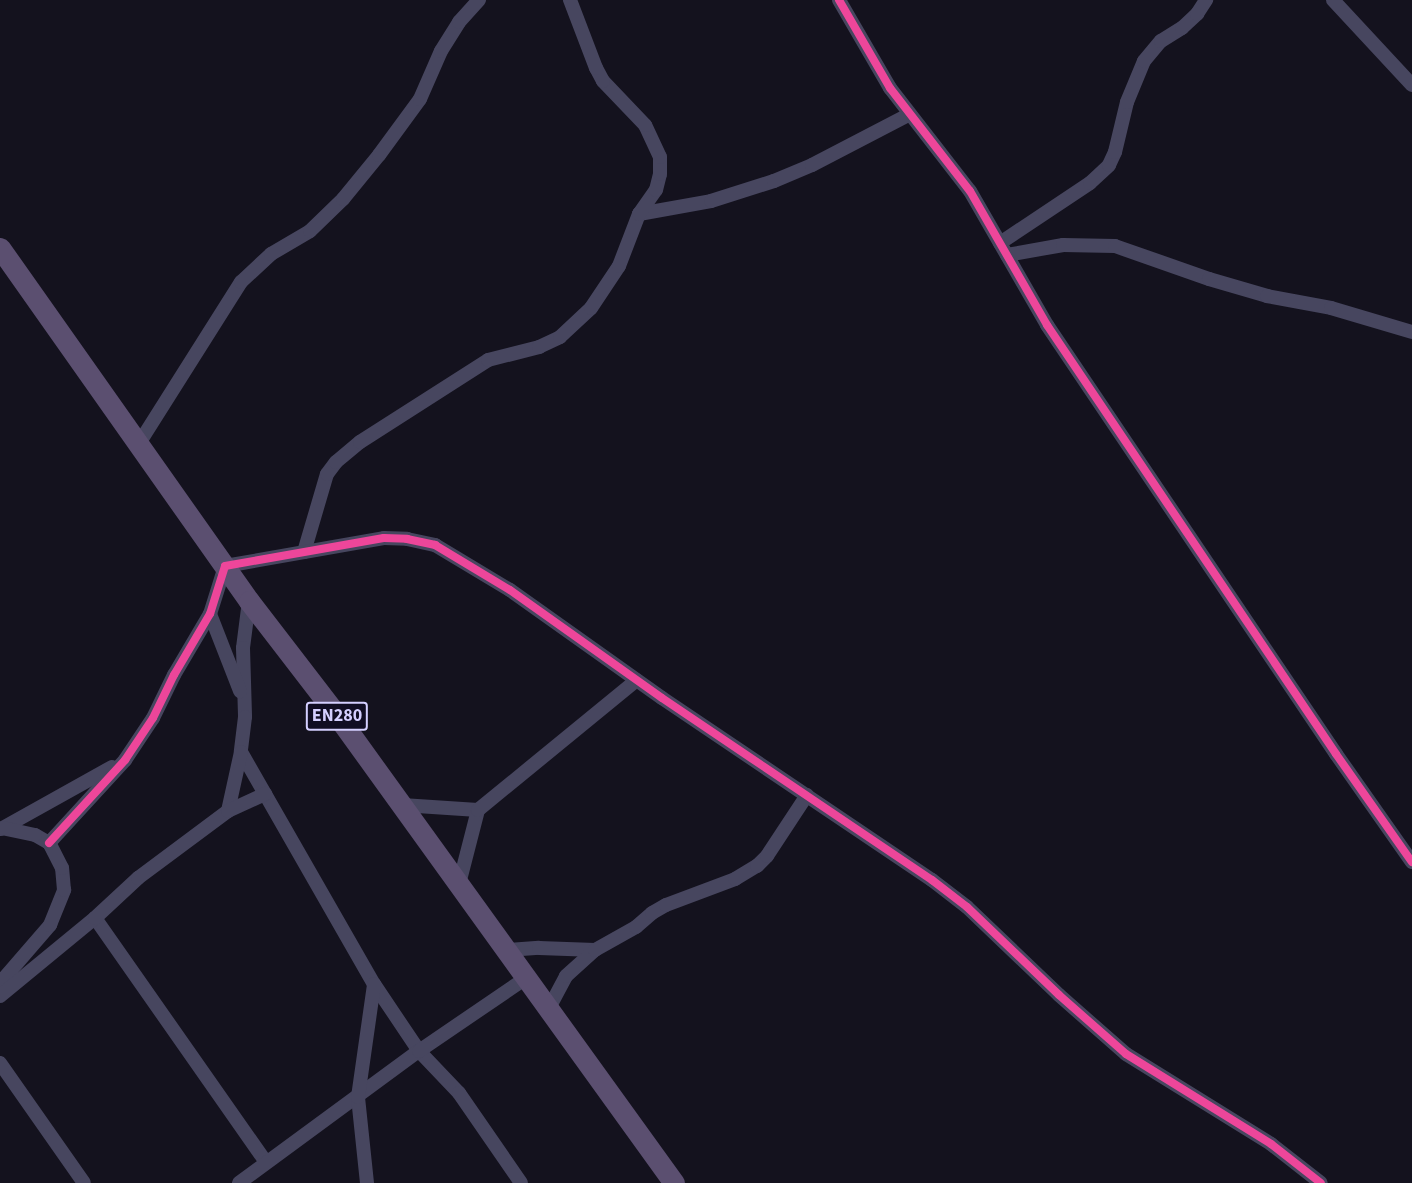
<!DOCTYPE html>
<style>
body{margin:0}
#map{position:relative;width:1412px;height:1183px;overflow:hidden;background:#14121e;font-family:"Source Sans 3",sans-serif}
div>[style]{position:absolute}
.minor>*{height:14px;margin:-7px;padding:0 7px;transform-origin:7px;border-radius:7px;background:#47465f}
.primary>*{height:21px;margin:-10.5px;padding:0 10.5px;transform-origin:10.5px;border-radius:10.5px;background:#5b4f70}
.cycleway>*{height:8px;margin:-4px;padding:0 4px;transform-origin:4px;border-radius:4px;background:#ed469a}
span{translate:-50% -50%;white-space:nowrap;text-align:center;line-height:1.15;-webkit-text-stroke:5px #100d23;paint-order:stroke}
.shield-label span{padding:2px 4px;background:#100d23;border:2px solid;border-radius:4px;-webkit-text-stroke-width:0}
.shield-label{font-size:18px;color:#d4cfff;font-weight:700}
</style>
<div id="map">
<div class="minor">
<div style="left:839px;top:0;width:102px;rotate:59.9deg"></div>
<div style="left:890px;top:88px;width:130px;rotate:52.2deg"></div>
<div style="left:970px;top:191px;width:155px;rotate:60.1deg"></div>
<div style="left:1047px;top:325px;width:517px;rotate:56.03deg"></div>
<div style="left:1336px;top:754px;width:132px;rotate:54.9deg"></div>
<div style="left:1333px;top:0;width:116px;rotate:47.1deg"></div>
<div style="left:639px;top:214px;width:73px;rotate:-10.2deg"></div>
<div style="left:711px;top:201px;width:66px;rotate:-17.6deg"></div>
<div style="left:774px;top:181px;width:41px;rotate:-22.8deg"></div>
<div style="left:812px;top:165px;width:110px;rotate:-27.5deg"></div>
<div style="left:1000px;top:243px;width:108px;rotate:-33.7deg"></div>
<div style="left:1090px;top:183px;width:26px;rotate:-43deg"></div>
<div style="left:1109px;top:165px;width:14px;rotate:-65deg"></div>
<div style="left:1115px;top:152px;width:51px;rotate:-76.5deg"></div>
<div style="left:1127px;top:102px;width:44px;rotate:-67.5deg"></div>
<div style="left:1144px;top:61px;width:26px;rotate:-50deg"></div>
<div style="left:1161px;top:41px;width:25px;rotate:-32deg"></div>
<div style="left:1182px;top:28px;width:21px;rotate:-43deg"></div>
<div style="left:1197px;top:14px;width:17px;rotate:-57deg"></div>
<div style="left:1007px;top:255px;width:57px;rotate:-10.1deg"></div>
<div style="left:1063px;top:245px;width:52px;rotate:1.1deg"></div>
<div style="left:1115px;top:246px;width:100px;rotate:19.3deg"></div>
<div style="left:1209px;top:279px;width:60px;rotate:16.3deg"></div>
<div style="left:1267px;top:296px;width:65px;rotate:10.6deg"></div>
<div style="left:1331px;top:308px;width:84px;rotate:16.5deg"></div>
<div style="left:138px;top:445px;width:193px;rotate:-57.7deg"></div>
<div style="left:241px;top:282px;width:41px;rotate:-43deg"></div>
<div style="left:271px;top:254px;width:45px;rotate:-30.5deg"></div>
<div style="left:310px;top:231px;width:46px;rotate:-44.1deg"></div>
<div style="left:343px;top:199px;width:57px;rotate:-50.7deg"></div>
<div style="left:379px;top:155px;width:69px;rotate:-53.8deg"></div>
<div style="left:420px;top:99px;width:52px;rotate:-66.4deg"></div>
<div style="left:441px;top:51px;width:34px;rotate:-58deg"></div>
<div style="left:459px;top:22px;width:30px;rotate:-48deg"></div>
<div style="left:304px;top:552px;width:81px;rotate:-73.6deg"></div>
<div style="left:327px;top:474px;width:15px;rotate:-53deg"></div>
<div style="left:336px;top:462px;width:31px;rotate:-40deg"></div>
<div style="left:360px;top:442px;width:152px;rotate:-32.6deg"></div>
<div style="left:488px;top:360px;width:53px;rotate:-14.3deg"></div>
<div style="left:539px;top:347px;width:23px;rotate:-25deg"></div>
<div style="left:560px;top:337px;width:42px;rotate:-43.1deg"></div>
<div style="left:591px;top:308px;width:50px;rotate:-56.3deg"></div>
<div style="left:619px;top:266px;width:56px;rotate:-69deg"></div>
<div style="left:639px;top:214px;width:29px;rotate:-55deg"></div>
<div style="left:656px;top:190px;width:16px;rotate:-76deg"></div>
<div style="left:660px;top:174px;width:17px;rotate:-90deg"></div>
<div style="left:660px;top:157px;width:35px;rotate:-115deg"></div>
<div style="left:645px;top:125px;width:61px;rotate:-133.7deg"></div>
<div style="left:603px;top:81px;width:15px;rotate:-118deg"></div>
<div style="left:596px;top:68px;width:73px;rotate:-110.9deg"></div>
<div style="left:249px;top:601px;width:47px;rotate:97.3deg"></div>
<div style="left:243px;top:648px;width:69px;rotate:88.3deg"></div>
<div style="left:245px;top:717px;width:35px;rotate:97deg"></div>
<div style="left:241px;top:752px;width:267px;rotate:60.2deg"></div>
<div style="left:374px;top:984px;width:81px;rotate:56.1deg"></div>
<div style="left:419px;top:1051px;width:58px;rotate:46.4deg"></div>
<div style="left:459px;top:1093px;width:109px;rotate:55.4deg"></div>
<div style="left:210px;top:614px;width:83px;rotate:68.7deg"></div>
<div style="left:402px;top:805px;width:76px;rotate:3.8deg"></div>
<div style="left:228px;top:811px;width:60px;rotate:-77.6deg"></div>
<div style="left:1px;top:829px;width:127px;rotate:-29.2deg"></div>
<div style="left:49px;top:843px;width:113px;rotate:-47.5deg"></div>
<div style="left:125px;top:760px;width:50px;rotate:-56.3deg"></div>
<div style="left:153px;top:718px;width:48px;rotate:-64deg"></div>
<div style="left:174px;top:675px;width:71px;rotate:-59.5deg"></div>
<div style="left:210px;top:614px;width:50px;rotate:-72.6deg"></div>
<div style="left:225px;top:566px;width:161px;rotate:-10deg"></div>
<div style="left:384px;top:538px;width:23px;rotate:2deg"></div>
<div style="left:407px;top:539px;width:29px;rotate:12deg"></div>
<div style="left:435px;top:545px;width:87px;rotate:31deg"></div>
<div style="left:510px;top:590px;width:186px;rotate:35.4deg"></div>
<div style="left:662px;top:698px;width:326px;rotate:34deg"></div>
<div style="left:932px;top:880px;width:44px;rotate:37.6deg"></div>
<div style="left:967px;top:907px;width:127px;rotate:43.7deg"></div>
<div style="left:1059px;top:995px;width:89px;rotate:41.4deg"></div>
<div style="left:1126px;top:1054px;width:171px;rotate:31.8deg"></div>
<div style="left:1271px;top:1144px;width:63px;rotate:38deg"></div>
<div style="left:459px;top:884px;width:76px;rotate:-75.6deg"></div>
<div style="left:478px;top:810px;width:205px;rotate:-39.3deg"></div>
<div style="left:95px;top:918px;width:298px;rotate:55deg"></div>
<div style="left:507px;top:950px;width:32px;rotate:-4deg"></div>
<div style="left:539px;top:948px;width:56px;rotate:2deg"></div>
<div style="left:0;top:983px;width:77px;rotate:-49.2deg"></div>
<div style="left:50px;top:925px;width:38px;rotate:-68deg"></div>
<div style="left:64px;top:890px;width:22px;rotate:-95deg"></div>
<div style="left:62px;top:868px;width:28px;rotate:-117deg"></div>
<div style="left:49px;top:843px;width:16px;rotate:-150deg"></div>
<div style="left:35px;top:835px;width:33px;rotate:-168deg"></div>
<div style="left:0;top:996px;width:123px;rotate:-39.4deg"></div>
<div style="left:95px;top:918px;width:59px;rotate:-42.9deg"></div>
<div style="left:138px;top:878px;width:112px;rotate:-36.7deg"></div>
<div style="left:228px;top:811px;width:41px;rotate:-24.7deg"></div>
<div style="left:548px;top:1010px;width:38px;rotate:-62deg"></div>
<div style="left:566px;top:976px;width:39px;rotate:-42deg"></div>
<div style="left:595px;top:950px;width:47px;rotate:-29.3deg"></div>
<div style="left:636px;top:927px;width:21px;rotate:-41deg"></div>
<div style="left:652px;top:913px;width:16px;rotate:-30deg"></div>
<div style="left:666px;top:905px;width:74px;rotate:-20.6deg"></div>
<div style="left:735px;top:879px;width:26px;rotate:-31deg"></div>
<div style="left:757px;top:866px;width:14px;rotate:-45deg"></div>
<div style="left:767px;top:856px;width:73px;rotate:-56.7deg"></div>
<div style="left:0;top:1063px;width:146px;rotate:55deg"></div>
<div style="left:239px;top:1183px;width:223px;rotate:-36.3deg"></div>
<div style="left:419px;top:1051px;width:130px;rotate:-34.3deg"></div>
<div style="left:367px;top:1183px;width:86px;rotate:-96deg"></div>
<div style="left:358px;top:1097px;width:114px;rotate:-81.9deg"></div>
</div>
<div class="primary">
<div style="left:0;top:248px;width:432px;rotate:54.8deg"></div>
<div style="left:249px;top:601px;width:138px;rotate:52.4deg"></div>
<div style="left:333px;top:710px;width:583px;rotate:54.21deg"></div>
</div>
<div class="cycleway">
<div style="left:839px;top:0;width:102px;rotate:59.9deg"></div>
<div style="left:890px;top:88px;width:130px;rotate:52.2deg"></div>
<div style="left:970px;top:191px;width:155px;rotate:60.1deg"></div>
<div style="left:1047px;top:325px;width:517px;rotate:56.03deg"></div>
<div style="left:1336px;top:754px;width:132px;rotate:54.9deg"></div>
<div style="left:49px;top:843px;width:113px;rotate:-47.5deg"></div>
<div style="left:125px;top:760px;width:50px;rotate:-56.3deg"></div>
<div style="left:153px;top:718px;width:48px;rotate:-64deg"></div>
<div style="left:174px;top:675px;width:71px;rotate:-59.5deg"></div>
<div style="left:210px;top:614px;width:50px;rotate:-72.6deg"></div>
<div style="left:225px;top:566px;width:161px;rotate:-10deg"></div>
<div style="left:384px;top:538px;width:23px;rotate:2deg"></div>
<div style="left:407px;top:539px;width:29px;rotate:12deg"></div>
<div style="left:435px;top:545px;width:87px;rotate:31deg"></div>
<div style="left:510px;top:590px;width:186px;rotate:35.4deg"></div>
<div style="left:662px;top:698px;width:326px;rotate:34deg"></div>
<div style="left:932px;top:880px;width:44px;rotate:37.6deg"></div>
<div style="left:967px;top:907px;width:127px;rotate:43.7deg"></div>
<div style="left:1059px;top:995px;width:89px;rotate:41.4deg"></div>
<div style="left:1126px;top:1054px;width:171px;rotate:31.8deg"></div>
<div style="left:1271px;top:1144px;width:63px;rotate:38deg"></div>
</div>
<div class="shield-label">
<span style="left:337px;top:716px">EN280</span>
</div>
</div>
